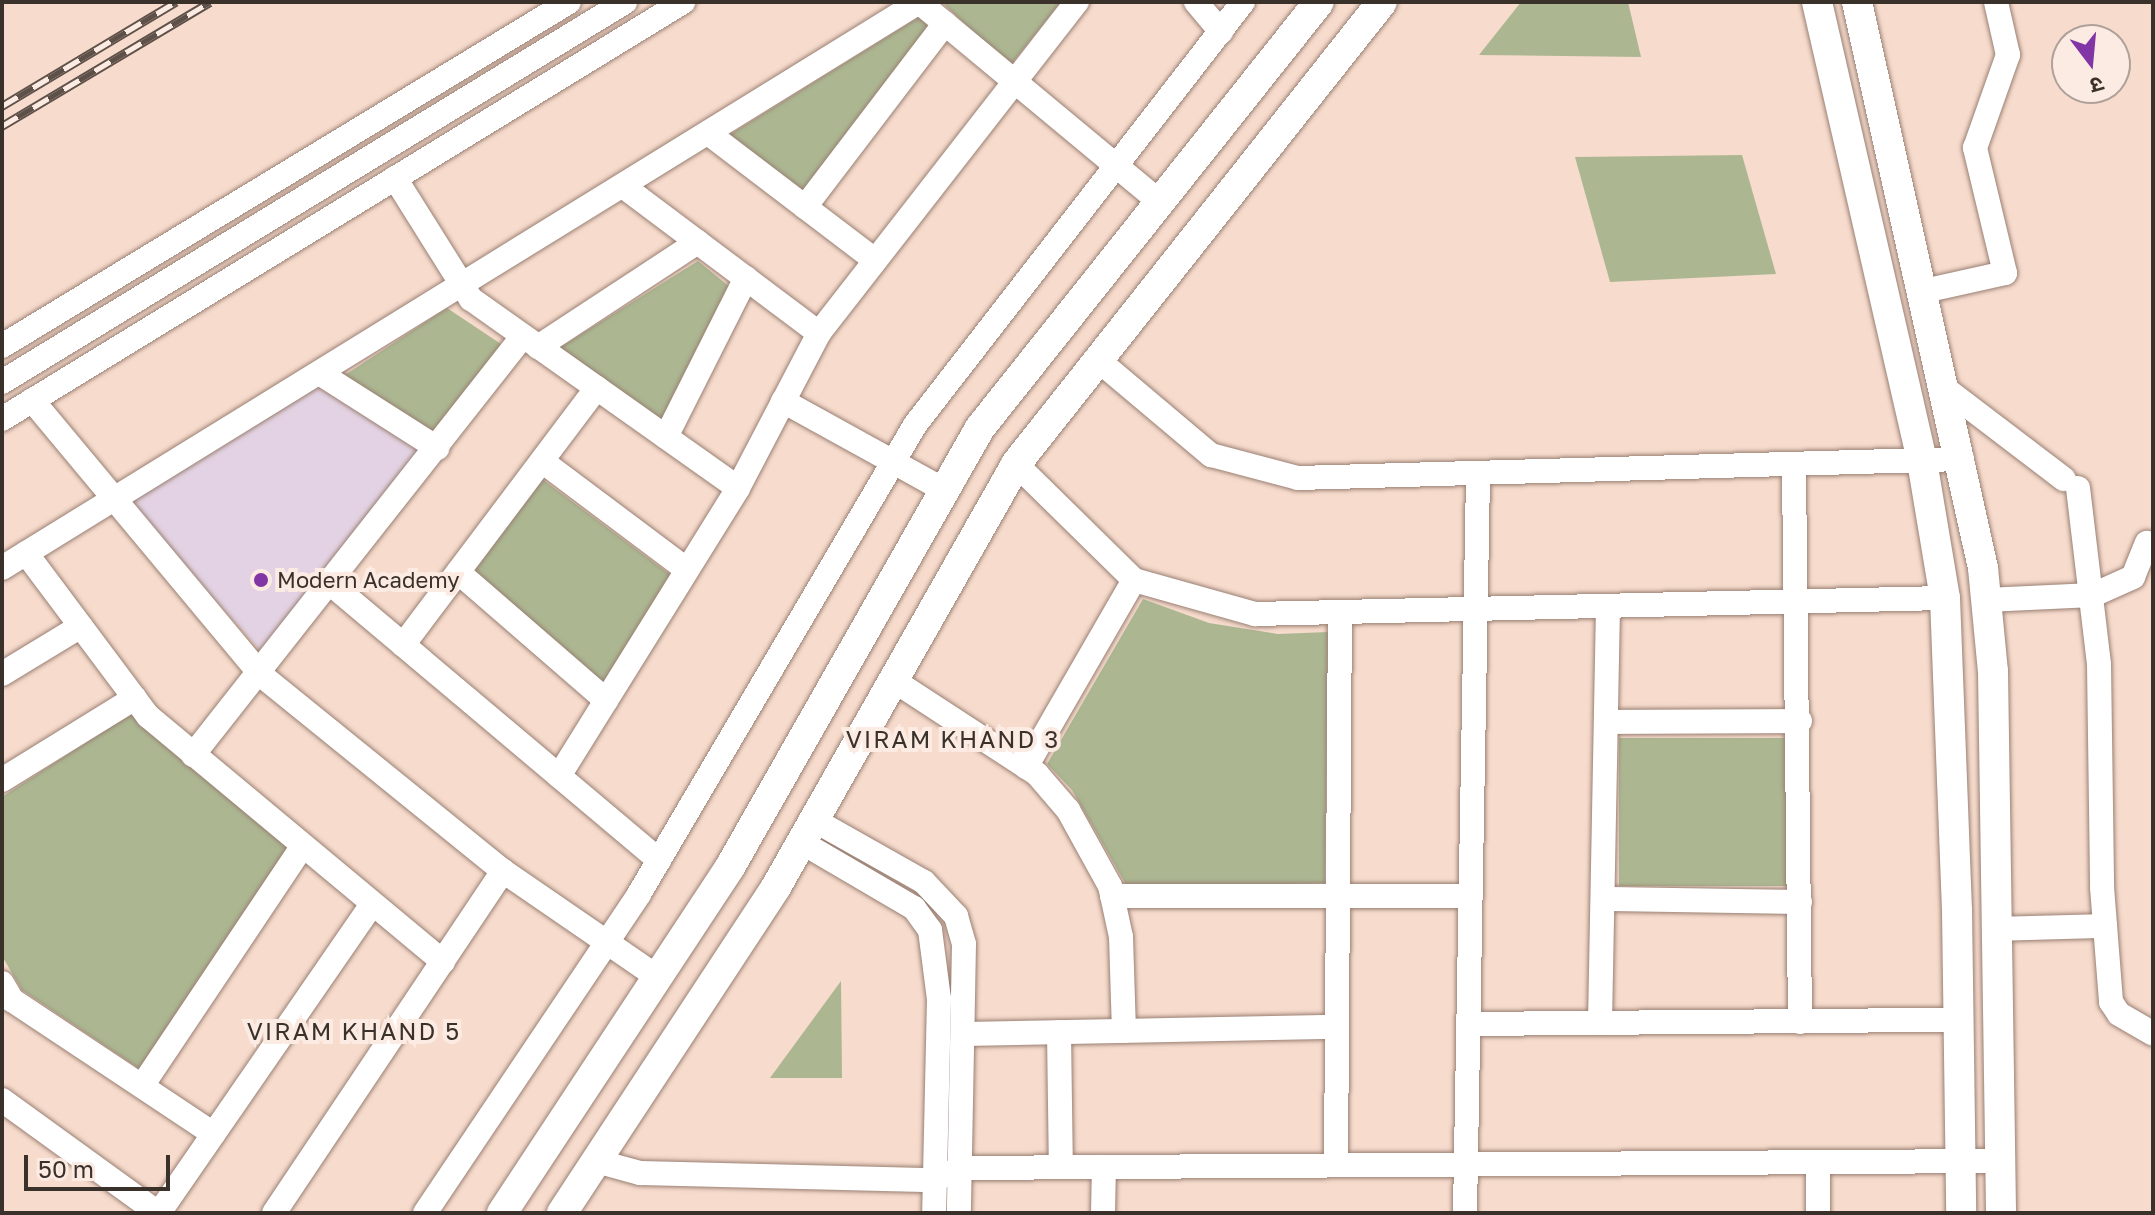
<!DOCTYPE html>
<meta charset="utf-8">
<style>
body{margin:0}
#map{position:relative;width:2155px;height:1215px;overflow:hidden;background:#f7dbcd;font-family:"Golos Text","Noto Sans Devanagari",sans-serif}
div>[style]{position:absolute}
.education>*{inset:0;background:#e3d2e3}
.green>*{inset:0;background:#acb792;transform-origin:0 0}
.roads{filter:drop-shadow(0 0 2px #998073) drop-shadow(0 0 2px #998073)}
.minor>*{height:24px;margin:-12px;padding:0 12px;transform-origin:12px;border-radius:12px;background:#fff}
.tertiary>*{height:30px;margin:-15px;padding:0 15px;transform-origin:15px;border-radius:15px;background:#fff}
.rail>*{height:9px;margin-top:-4.5px;transform-origin:0;background:repeating-linear-gradient(90deg,#fcebe2 0 18px,#5e5149 0 36px);box-sizing:border-box;border-block:2px solid #5e5149}
.dots>*{width:22px;height:22px;translate:-50% -50%;box-sizing:border-box;border:4px solid #fcebe2;border-radius:50%}
span{translate:-50% -50%;white-space:nowrap;text-align:center;line-height:1.15;-webkit-text-stroke:8px #fcebe2;paint-order:stroke}
.poi-label{font-size:22px;color:#3b312b}
.left{translate:0 -50%;text-align:left}
.neighbourhood-label{font-size:24px;color:#3b312b;letter-spacing:2px}
.frame{position:absolute;inset:0;border:4px solid #3b312b;pointer-events:none}
.north{position:absolute;left:2051px;top:24px;width:80px;height:80px;box-sizing:border-box;background:#fcebe2;border:2px solid #afa199;border-radius:50%;rotate:164deg;font-size:22px;font-weight:700;line-height:32px;text-align:center;color:#3b312b}
.north::after{content:'';display:block;margin:auto;width:28px;height:36px;background:#8235a5;clip-path:polygon(50% 0,100% 100%,50% 72%,0 100%)}
.scale{position:absolute;left:24px;top:1155px;width:146px;height:36px;box-sizing:border-box;border:4px solid #3b312b;border-top:0;padding-left:10px;font-size:24px;line-height:28px;white-space:nowrap;color:#3b312b;-webkit-text-stroke:6px #fcebe2;paint-order:stroke}
</style>
<div id="map">
<div class="education">
<div style="clip-path:polygon(323px 382px,421px 449px,266px 657px,130px 503px)"></div>
</div>
<div class="green">
<div style="clip-path:polygon(942px 2px,1061px 2px,1009px 67px)"></div>
<div style="clip-path:polygon(1521px 2px,1628px 2px,1641px 57px,1479px 55px)"></div>
<div style="clip-path:polygon(919px 17px,931px 25px,801px 193px,726px 137px)"></div>
<div style="clip-path:polygon(1742px 155px,1776px 274px,1610px 282px,1575px 157px)"></div>
<div style="clip-path:polygon(698px 261px,731px 288px,661px 423px,559px 348px)"></div>
<div style="clip-path:polygon(447px 308px,501px 344px,431px 436px,345px 375px)"></div>
<div style="clip-path:polygon(542px 479px,672px 576px,604px 684px,472px 570px)"></div>
<div style="clip-path:polygon(1143px 599px,1209px 623px,1278px 634px,1328px 632px,1325px 883px,1128px 888px,1072px 790px,1047px 764px)"></div>
<div style="clip-path:polygon(133px 712px,299px 854px,144px 1072px,22px 990px,2px 956px,2px 797px)"></div>
<div style="left:1619px;top:738px;width:168px;height:148px"></div>
<div style="clip-path:polygon(841px 981px,842px 1078px,770px 1078px)"></div>
</div>
<div class="roads">
<div class="minor">
<div style="left:919px;top:2px;width:312px;rotate:39.7deg"></div>
<div style="left:1196px;top:2px;width:39px;rotate:50deg"></div>
<div style="left:708px;top:133px;width:210px;rotate:37.3deg"></div>
<div style="left:395px;top:178px;width:143px;rotate:57.9deg"></div>
<div style="left:471px;top:299px;width:327px;rotate:35.3deg"></div>
<div style="left:623px;top:186px;width:245px;rotate:36.9deg"></div>
<div style="left:805px;top:207px;width:231px;rotate:-52.7deg"></div>
<div style="left:1924px;top:291px;width:83px;rotate:-12.5deg"></div>
<div style="left:2005px;top:273px;width:129px;rotate:-103.5deg"></div>
<div style="left:1975px;top:148px;width:99px;rotate:-70.5deg"></div>
<div style="left:2008px;top:55px;width:54px;rotate:-102.8deg"></div>
<div style="left:2px;top:346px;width:663px;rotate:-31.25deg"></div>
<div style="left:538px;top:347px;width:191px;rotate:-33.3deg"></div>
<div style="left:1098px;top:360px;width:148px;rotate:40.1deg"></div>
<div style="left:1211px;top:455px;width:90px;rotate:14.8deg"></div>
<div style="left:1298px;top:478px;width:664px;rotate:-1.64deg"></div>
<div style="left:321px;top:374px;width:138px;rotate:32.5deg"></div>
<div style="left:2px;top:382px;width:730px;rotate:-31.38deg"></div>
<div style="left:1947px;top:390px;width:147px;rotate:37.3deg"></div>
<div style="left:32px;top:400px;width:358px;rotate:50.2deg"></div>
<div style="left:261px;top:675px;width:311px;rotate:39deg"></div>
<div style="left:503px;top:871px;width:187px;rotate:34.5deg"></div>
<div style="left:783px;top:401px;width:184px;rotate:28.9deg"></div>
<div style="left:2px;top:419px;width:799px;rotate:-31.48deg"></div>
<div style="left:666px;top:437px;width:178px;rotate:-63.3deg"></div>
<div style="left:542px;top:461px;width:181px;rotate:36.9deg"></div>
<div style="left:1016px;top:464px;width:165px;rotate:44.5deg"></div>
<div style="left:1134px;top:580px;width:126px;rotate:15.7deg"></div>
<div style="left:1255px;top:614px;width:690px;rotate:-1.33deg"></div>
<div style="left:1794px;top:467px;width:555px;rotate:89.38deg"></div>
<div style="left:2078px;top:488px;width:177px;rotate:83.2deg"></div>
<div style="left:2099px;top:664px;width:223px;rotate:89.2deg"></div>
<div style="left:2102px;top:887px;width:115px;rotate:85.5deg"></div>
<div style="left:2111px;top:1002px;width:14px;rotate:56deg"></div>
<div style="left:2119px;top:1014px;width:39px;rotate:30deg"></div>
<div style="left:26px;top:553px;width:204px;rotate:53.2deg"></div>
<div style="left:148px;top:716px;width:384px;rotate:39.8deg"></div>
<div style="left:2px;top:568px;width:1078px;rotate:-31.68deg"></div>
<div style="left:458px;top:572px;width:196px;rotate:40.9deg"></div>
<div style="left:331px;top:584px;width:429px;rotate:40.1deg"></div>
<div style="left:1986px;top:600px;width:107px;rotate:-2.7deg"></div>
<div style="left:2093px;top:595px;width:44px;rotate:-24.2deg"></div>
<div style="left:2133px;top:577px;width:37px;rotate:-68deg"></div>
<div style="left:403px;top:645px;width:322px;rotate:-53deg"></div>
<div style="left:2px;top:674px;width:92px;rotate:-31.3deg"></div>
<div style="left:893px;top:680px;width:172px;rotate:33.1deg"></div>
<div style="left:1037px;top:774px;width:48px;rotate:49.3deg"></div>
<div style="left:1068px;top:810px;width:87px;rotate:61.1deg"></div>
<div style="left:1110px;top:886px;width:52px;rotate:77.8deg"></div>
<div style="left:1121px;top:937px;width:94px;rotate:88.2deg"></div>
<div style="left:1606px;top:722px;width:194px;rotate:-0.3deg"></div>
<div style="left:193px;top:755px;width:533px;rotate:-51.78deg"></div>
<div style="left:1026px;top:767px;width:216px;rotate:-60deg"></div>
<div style="left:559px;top:776px;width:339px;rotate:-58.1deg"></div>
<div style="left:738px;top:488px;width:175px;rotate:-62.4deg"></div>
<div style="left:819px;top:333px;width:420px;rotate:-52.1deg"></div>
<div style="left:2px;top:780px;width:156px;rotate:-31.7deg"></div>
<div style="left:814px;top:820px;width:126px;rotate:29.4deg"></div>
<div style="left:924px;top:882px;width:47px;rotate:46.7deg"></div>
<div style="left:956px;top:916px;width:29px;rotate:74deg"></div>
<div style="left:964px;top:944px;width:269px;rotate:91.1deg"></div>
<div style="left:801px;top:842px;width:131px;rotate:30.3deg"></div>
<div style="left:914px;top:908px;width:27px;rotate:54deg"></div>
<div style="left:930px;top:930px;width:70px;rotate:82.6deg"></div>
<div style="left:939px;top:999px;width:214px;rotate:91.3deg"></div>
<div style="left:1112px;top:896px;width:359px"></div>
<div style="left:1603px;top:899px;width:197px;rotate:0.9deg"></div>
<div style="left:1996px;top:929px;width:109px;rotate:-1.6deg"></div>
<div style="left:2px;top:983px;width:20px;rotate:60deg"></div>
<div style="left:12px;top:1000px;width:242px;rotate:33.6deg"></div>
<div style="left:1600px;top:1023px;width:416px;rotate:-88.9deg"></div>
<div style="left:1468px;top:1024px;width:490px;rotate:-0.5deg"></div>
<div style="left:1059px;top:1032px;width:135px;rotate:89.2deg"></div>
<div style="left:964px;top:1034px;width:373px;rotate:-1.1deg"></div>
<div style="left:142px;top:1086px;width:288px;rotate:-56.2deg"></div>
<div style="left:2px;top:1100px;width:193px;rotate:35.9deg"></div>
<div style="left:596px;top:1161px;width:46px;rotate:15.3deg"></div>
<div style="left:640px;top:1173px;width:294px;rotate:1.4deg"></div>
<div style="left:934px;top:1180px;width:30px;rotate:-24deg"></div>
<div style="left:961px;top:1168px;width:1039px;rotate:-0.39deg"></div>
<div style="left:1336px;top:1165px;width:553px;rotate:-89.59deg"></div>
<div style="left:159px;top:1213px;width:375px;rotate:-55.4deg"></div>
<div style="left:274px;top:1213px;width:412px;rotate:-56.2deg"></div>
<div style="left:425px;top:1213px;width:384px;rotate:-56.1deg"></div>
<div style="left:639px;top:894px;width:544px;rotate:-59.52deg"></div>
<div style="left:915px;top:425px;width:535px;rotate:-52.21deg"></div>
<div style="left:1103px;top:1213px;width:46px;rotate:-88.8deg"></div>
<div style="left:1465px;top:1213px;width:740px;rotate:-88.99deg"></div>
<div style="left:1818px;top:1213px;width:51px;rotate:-90deg"></div>
</div>
<div class="tertiary">
<div style="left:1817px;top:2px;width:471px;rotate:77.1deg"></div>
<div style="left:1922px;top:461px;width:139px;rotate:80.5deg"></div>
<div style="left:1945px;top:598px;width:312px;rotate:87.8deg"></div>
<div style="left:1957px;top:910px;width:303px;rotate:89.2deg"></div>
<div style="left:1857px;top:2px;width:580px;rotate:77.45deg"></div>
<div style="left:1983px;top:568px;width:103px;rotate:84.5deg"></div>
<div style="left:1993px;top:671px;width:542px;rotate:89.15deg"></div>
<div style="left:502px;top:1213px;width:414px;rotate:-56.6deg"></div>
<div style="left:730px;top:867px;width:505px;rotate:-60.34deg"></div>
<div style="left:980px;top:428px;width:544px;rotate:-51.49deg"></div>
<div style="left:562px;top:1213px;width:390px;rotate:-56.7deg"></div>
<div style="left:776px;top:887px;width:486px;rotate:-60.4deg"></div>
<div style="left:1016px;top:464px;width:589px;rotate:-51.61deg"></div>
</div>
</div>
<div class="rail">
<div style="left:2px;top:106px;width:203px;rotate:-30.9deg"></div>
<div style="left:2px;top:126px;width:242px;rotate:-30.8deg"></div>
</div>
<div class="dots">
<div style="left:261px;top:580px;background:#8235a5"></div>
</div>
<div class="poi-label">
<span class="left" style="left:277px;top:580px">Modern Academy</span>
</div>
<div class="neighbourhood-label">
<span style="left:953px;top:739px">VIRAM KHAND 3</span>
<span style="left:354px;top:1031px">VIRAM KHAND 5</span>
</div>
<div class="frame"></div>
<div class="north">उ</div>
<div class="scale">50 m</div>
</div>
